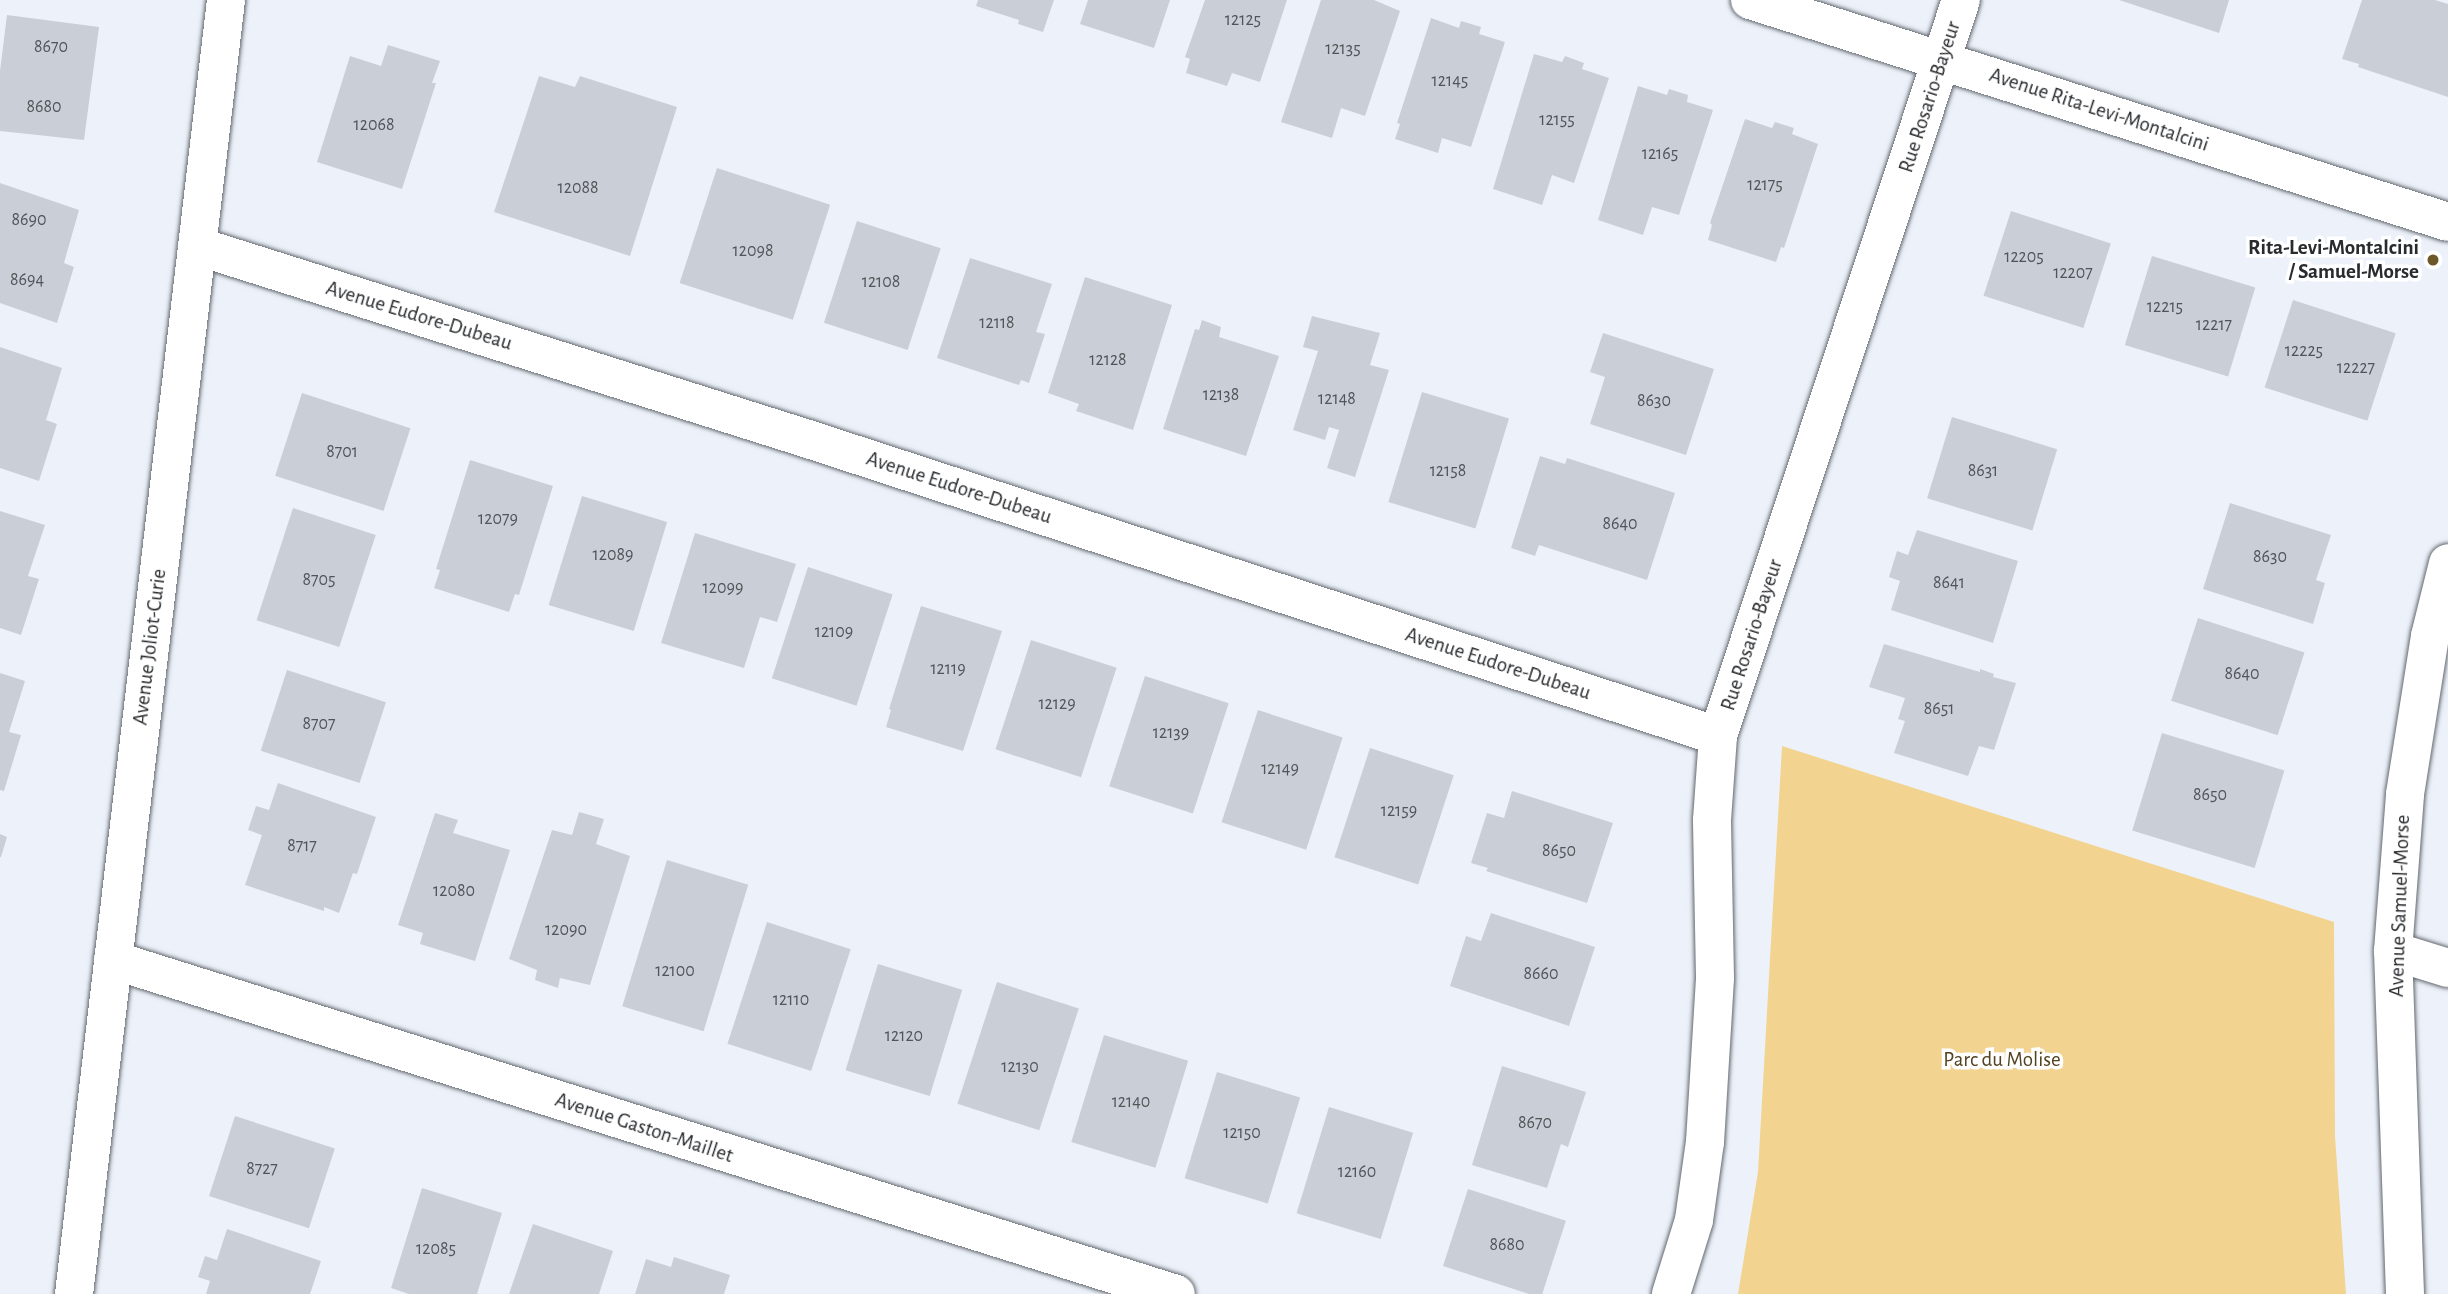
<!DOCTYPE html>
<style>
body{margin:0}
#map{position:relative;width:2448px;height:1294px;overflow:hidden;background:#edf2fa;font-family:"Alegreya Sans",sans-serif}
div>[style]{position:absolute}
.green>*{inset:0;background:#f2d390}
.building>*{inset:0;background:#cacfd7;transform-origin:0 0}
.roads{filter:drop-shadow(0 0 2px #63686f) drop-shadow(0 0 2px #63686f)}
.street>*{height:38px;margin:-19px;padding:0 19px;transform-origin:19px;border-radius:19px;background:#fff}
.dots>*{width:19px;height:19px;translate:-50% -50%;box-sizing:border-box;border:4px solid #fff;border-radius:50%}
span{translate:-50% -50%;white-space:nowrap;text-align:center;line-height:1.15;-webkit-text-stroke:7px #fff;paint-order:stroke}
.number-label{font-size:18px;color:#515458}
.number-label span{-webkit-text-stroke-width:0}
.street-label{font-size:21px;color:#292b2e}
.poi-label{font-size:21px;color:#292b2e;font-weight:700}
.right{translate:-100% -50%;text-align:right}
.park-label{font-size:21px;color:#534320}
</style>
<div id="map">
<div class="green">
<div style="clip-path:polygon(1782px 746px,2334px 922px,2335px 1136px,2346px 1294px,1738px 1294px,1758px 1172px)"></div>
</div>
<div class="building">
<div style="clip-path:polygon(978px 0,1054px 0,1043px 32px,1018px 24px,1019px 20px,976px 6px)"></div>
<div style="clip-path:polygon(1088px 0,1170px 0,1154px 48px,1080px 24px)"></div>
<div style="clip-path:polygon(1205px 0,1287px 0,1260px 82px,1232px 73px,1227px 86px,1186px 73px,1190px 59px,1185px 57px)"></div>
<div style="clip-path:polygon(1321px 0,1374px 0,1400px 11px,1365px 116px,1341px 108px,1332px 138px,1281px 122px)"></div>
<div style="clip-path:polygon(2119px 0,2229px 0,2219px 33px)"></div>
<div style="clip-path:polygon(2362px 0,2435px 0,2448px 4px,2448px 97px,2358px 67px,2359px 64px,2342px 59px)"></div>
<div style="clip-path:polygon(7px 15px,99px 27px,84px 140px,0 131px,0 71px)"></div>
<div style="clip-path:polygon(1431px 18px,1459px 28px,1461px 21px,1481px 27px,1479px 34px,1505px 42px,1471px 147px,1442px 138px,1438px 153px,1395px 139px,1400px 124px,1397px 123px)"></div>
<div style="clip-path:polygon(388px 45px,440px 61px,432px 83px,436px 83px,402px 189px,317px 162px,350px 56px,381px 66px)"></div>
<div style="clip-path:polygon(1534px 54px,1562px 62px,1565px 56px,1584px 63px,1582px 69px,1609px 78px,1574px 183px,1552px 175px,1542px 205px,1493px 189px)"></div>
<div style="clip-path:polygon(539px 76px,575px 87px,580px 76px,677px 107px,630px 256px,494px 212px)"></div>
<div style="clip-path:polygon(1638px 86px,1667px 95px,1669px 89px,1688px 95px,1687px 102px,1713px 110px,1679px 215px,1652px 207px,1643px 235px,1598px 220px)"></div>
<div style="clip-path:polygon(1745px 119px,1772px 128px,1775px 122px,1794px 128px,1792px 134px,1818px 144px,1784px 248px,1781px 247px,1776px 262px,1708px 240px,1712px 225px,1710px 223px)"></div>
<div style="left:717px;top:168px;width:119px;height:121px;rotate:18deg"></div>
<div style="clip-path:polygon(0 183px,79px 210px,64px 263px,74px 267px,57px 323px,0 303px)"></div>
<div style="left:2011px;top:211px;width:105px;height:89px;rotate:18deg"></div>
<div style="left:857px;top:221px;width:88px;height:107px;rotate:18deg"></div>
<div style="left:2152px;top:256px;width:108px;height:93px;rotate:17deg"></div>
<div style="clip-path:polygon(970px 258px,1052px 284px,1036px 332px,1045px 334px,1029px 383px,1021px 380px,1019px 385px,937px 358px)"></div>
<div style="clip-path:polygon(1085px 277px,1172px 305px,1133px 430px,1076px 411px,1079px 404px,1048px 393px)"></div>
<div style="left:2293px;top:300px;width:108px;height:92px;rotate:18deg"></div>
<div style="clip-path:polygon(1312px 316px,1380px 333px,1370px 365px,1389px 370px,1355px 477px,1327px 468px,1339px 430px,1329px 427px,1325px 440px,1293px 430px,1318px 351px,1303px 347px)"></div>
<div style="clip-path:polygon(1202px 320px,1221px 327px,1219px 337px,1279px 356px,1246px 456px,1163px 429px,1195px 329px,1199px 330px)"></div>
<div style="clip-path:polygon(1603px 333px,1714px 369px,1686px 455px,1590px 424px,1605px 377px,1590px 372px)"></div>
<div style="clip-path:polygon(0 347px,62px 368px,46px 420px,57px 424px,39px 481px,0 468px)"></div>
<div style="left:1422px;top:392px;width:91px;height:115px;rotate:17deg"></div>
<div style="left:302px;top:393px;width:114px;height:87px;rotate:18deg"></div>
<div style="left:1952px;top:417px;width:110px;height:85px;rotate:17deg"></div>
<div style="clip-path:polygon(1540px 456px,1565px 464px,1567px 458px,1675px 493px,1647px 580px,1539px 545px,1535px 556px,1511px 548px)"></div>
<div style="clip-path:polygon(470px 460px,553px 486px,519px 595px,515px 594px,509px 612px,434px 588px,440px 570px,436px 569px)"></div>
<div style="left:582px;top:496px;width:89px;height:114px;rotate:17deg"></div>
<div style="clip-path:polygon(2230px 503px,2331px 535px,2316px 580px,2325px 583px,2313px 624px,2203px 589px)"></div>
<div style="left:293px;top:508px;width:87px;height:118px;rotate:18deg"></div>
<div style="clip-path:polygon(0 511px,45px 525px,28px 576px,39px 579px,21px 635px,0 628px)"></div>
<div style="clip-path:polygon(1917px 530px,2018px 561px,1993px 643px,1891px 610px,1900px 581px,1889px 577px,1897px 551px,1908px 555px)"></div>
<div style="clip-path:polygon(695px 533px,796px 564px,777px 622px,760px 617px,744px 668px,661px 643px)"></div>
<div style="left:808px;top:567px;width:89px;height:117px;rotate:18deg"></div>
<div style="clip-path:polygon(921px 606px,1002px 631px,963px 751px,886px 727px,891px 710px,889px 709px)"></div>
<div style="left:2198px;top:618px;width:112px;height:87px;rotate:18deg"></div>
<div style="left:1031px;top:640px;width:90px;height:115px;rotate:18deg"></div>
<div style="clip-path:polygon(1884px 644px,1980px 672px,1980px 669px,1994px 674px,1993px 677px,2016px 683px,1994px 750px,1979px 746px,1968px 776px,1894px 753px,1905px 721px,1898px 719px,1905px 698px,1869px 687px)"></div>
<div style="left:287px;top:670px;width:104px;height:85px;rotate:18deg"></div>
<div style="clip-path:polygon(0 673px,25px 681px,9px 732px,21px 735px,4px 791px,0 790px)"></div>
<div style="left:1145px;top:676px;width:88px;height:116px;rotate:18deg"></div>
<div style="left:1258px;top:710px;width:89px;height:118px;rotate:18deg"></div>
<div style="left:2162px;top:733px;width:128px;height:102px;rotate:17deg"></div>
<div style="left:1370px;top:748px;width:88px;height:115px;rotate:18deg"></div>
<div style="clip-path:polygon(278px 783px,376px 817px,357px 874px,353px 873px,339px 913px,324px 907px,324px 911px,245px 885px,262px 835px,248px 830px,256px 806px,269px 810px)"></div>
<div style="clip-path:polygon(1512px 791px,1613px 823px,1587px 903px,1486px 871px,1488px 868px,1471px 863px,1487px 813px,1504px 818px)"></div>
<div style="clip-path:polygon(579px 812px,604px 819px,596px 844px,630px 856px,590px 985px,560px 978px,558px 988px,535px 980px,537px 970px,509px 959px,552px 830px,572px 835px)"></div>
<div style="clip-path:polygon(435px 813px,458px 820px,453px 833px,510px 850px,475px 961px,420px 944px,423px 933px,398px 925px)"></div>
<div style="clip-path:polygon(0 834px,7px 837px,1px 857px,0 857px)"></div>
<div style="left:667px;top:860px;width:85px;height:153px;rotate:17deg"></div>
<div style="clip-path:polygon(1491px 913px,1595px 947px,1569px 1026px,1450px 986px,1466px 936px,1481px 941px)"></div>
<div style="left:767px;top:922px;width:88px;height:128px;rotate:18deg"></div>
<div style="left:878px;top:964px;width:88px;height:111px;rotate:17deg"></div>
<div style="left:997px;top:982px;width:86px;height:128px;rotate:18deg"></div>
<div style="left:1104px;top:1035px;width:88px;height:112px;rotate:17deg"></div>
<div style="clip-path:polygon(1502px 1066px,1586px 1092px,1568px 1147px,1561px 1144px,1547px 1188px,1472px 1165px)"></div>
<div style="left:1217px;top:1072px;width:87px;height:111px;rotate:17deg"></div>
<div style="left:1329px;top:1107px;width:88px;height:111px;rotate:17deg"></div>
<div style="left:235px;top:1116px;width:105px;height:84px;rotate:18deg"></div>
<div style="clip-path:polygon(422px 1188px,502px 1213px,477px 1294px,409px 1294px,391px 1288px)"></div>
<div style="left:1468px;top:1189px;width:103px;height:81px;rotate:18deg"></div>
<div style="clip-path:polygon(533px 1224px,613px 1251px,599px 1294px,509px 1294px)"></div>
<div style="clip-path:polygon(227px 1229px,321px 1261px,310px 1294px,206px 1294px,210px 1281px,198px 1277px,205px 1256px,217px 1260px)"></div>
<div style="clip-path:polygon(674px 1257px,730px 1275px,724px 1294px,635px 1294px,646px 1259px,671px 1267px)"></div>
</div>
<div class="roads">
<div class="street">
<div style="left:1750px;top:0;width:732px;rotate:17.64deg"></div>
<div style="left:197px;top:246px;width:644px;rotate:17.53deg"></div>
<div style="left:811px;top:440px;width:954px;rotate:18.07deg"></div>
<div style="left:2393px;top:951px;width:58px;rotate:17.2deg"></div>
<div style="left:113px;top:960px;width:1114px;rotate:17.44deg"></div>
<div style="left:74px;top:1294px;width:1303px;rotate:-83.3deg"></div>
<div style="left:1671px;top:1294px;width:77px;rotate:-72.7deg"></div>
<div style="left:1694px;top:1220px;width:79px;rotate:-82deg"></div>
<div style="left:1705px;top:1142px;width:164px;rotate:-86.5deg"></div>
<div style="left:1715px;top:978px;width:158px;rotate:-91.1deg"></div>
<div style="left:1712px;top:820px;width:84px;rotate:-85.9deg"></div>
<div style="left:1718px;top:736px;width:775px;rotate:-71.73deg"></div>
<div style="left:2405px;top:1294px;width:343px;rotate:-92deg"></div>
<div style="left:2393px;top:951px;width:157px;rotate:-85.6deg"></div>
<div style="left:2405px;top:794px;width:160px;rotate:-81deg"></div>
<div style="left:2430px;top:636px;width:75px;rotate:-76.1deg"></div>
</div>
</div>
<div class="dots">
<div style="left:2433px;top:260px;background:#6d5827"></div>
</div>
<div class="number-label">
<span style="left:1243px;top:20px">12125</span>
<span style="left:51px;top:47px">8670</span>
<span style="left:1343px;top:49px">12135</span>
<span style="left:1450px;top:81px">12145</span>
<span style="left:44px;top:107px">8680</span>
<span style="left:1557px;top:120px">12155</span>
<span style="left:374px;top:125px">12068</span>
<span style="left:1660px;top:154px">12165</span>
<span style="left:1765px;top:185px">12175</span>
<span style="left:578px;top:188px">12088</span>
<span style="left:29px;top:220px">8690</span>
<span style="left:753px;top:251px">12098</span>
<span style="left:2024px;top:257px">12205</span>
<span style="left:2073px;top:273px">12207</span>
<span style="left:27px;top:280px">8694</span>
<span style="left:881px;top:282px">12108</span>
<span style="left:2165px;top:307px">12215</span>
<span style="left:997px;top:323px">12118</span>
<span style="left:2214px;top:325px">12217</span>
<span style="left:2304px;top:351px">12225</span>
<span style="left:1108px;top:360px">12128</span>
<span style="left:2356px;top:368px">12227</span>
<span style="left:1221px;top:395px">12138</span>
<span style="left:1337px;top:399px">12148</span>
<span style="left:1654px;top:401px">8630</span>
<span style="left:342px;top:452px">8701</span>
<span style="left:1448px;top:471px">12158</span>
<span style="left:1983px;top:471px">8631</span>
<span style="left:498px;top:519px">12079</span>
<span style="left:1620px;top:524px">8640</span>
<span style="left:613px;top:555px">12089</span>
<span style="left:2270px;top:557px">8630</span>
<span style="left:319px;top:580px">8705</span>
<span style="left:1949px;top:583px">8641</span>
<span style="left:723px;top:588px">12099</span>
<span style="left:834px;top:632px">12109</span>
<span style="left:948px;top:669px">12119</span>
<span style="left:2242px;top:674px">8640</span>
<span style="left:1057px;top:704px">12129</span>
<span style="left:1939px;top:709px">8651</span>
<span style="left:319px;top:724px">8707</span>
<span style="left:1171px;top:733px">12139</span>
<span style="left:1280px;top:769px">12149</span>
<span style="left:2210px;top:795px">8650</span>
<span style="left:1399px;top:811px">12159</span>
<span style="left:302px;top:846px">8717</span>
<span style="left:1559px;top:851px">8650</span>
<span style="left:454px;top:891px">12080</span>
<span style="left:566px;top:930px">12090</span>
<span style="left:675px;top:971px">12100</span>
<span style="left:1541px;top:974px">8660</span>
<span style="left:791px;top:1000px">12110</span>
<span style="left:904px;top:1036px">12120</span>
<span style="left:1020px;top:1067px">12130</span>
<span style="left:1131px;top:1102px">12140</span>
<span style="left:1535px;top:1123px">8670</span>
<span style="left:1242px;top:1133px">12150</span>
<span style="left:262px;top:1169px">8727</span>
<span style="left:1357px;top:1172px">12160</span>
<span style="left:1507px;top:1245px">8680</span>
<span style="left:436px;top:1249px">12085</span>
</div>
<div class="street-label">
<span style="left:1930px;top:97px;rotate:-72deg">Rue Rosario-Bayeur</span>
<span style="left:2099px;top:110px;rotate:18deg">Avenue Rita-Levi-Montalcini</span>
<span style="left:419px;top:316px;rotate:17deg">Avenue Eudore-Dubeau</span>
<span style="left:959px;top:488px;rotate:18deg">Avenue Eudore-Dubeau</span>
<span style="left:1752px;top:635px;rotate:-72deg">Rue Rosario-Bayeur</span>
<span style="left:150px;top:647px;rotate:-83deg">Avenue Joliot-Curie</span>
<span style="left:1498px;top:664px;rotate:18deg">Avenue Eudore-Dubeau</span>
<span style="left:2400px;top:906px;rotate:-88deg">Avenue Samuel-Morse</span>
<span style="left:644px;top:1128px;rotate:18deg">Avenue Gaston-Maillet</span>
</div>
<div class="poi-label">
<span class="right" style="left:2419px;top:260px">Rita-Levi-Montalcini<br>/ Samuel-Morse</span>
</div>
<div class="park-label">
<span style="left:2002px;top:1060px">Parc du Molise</span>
</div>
</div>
